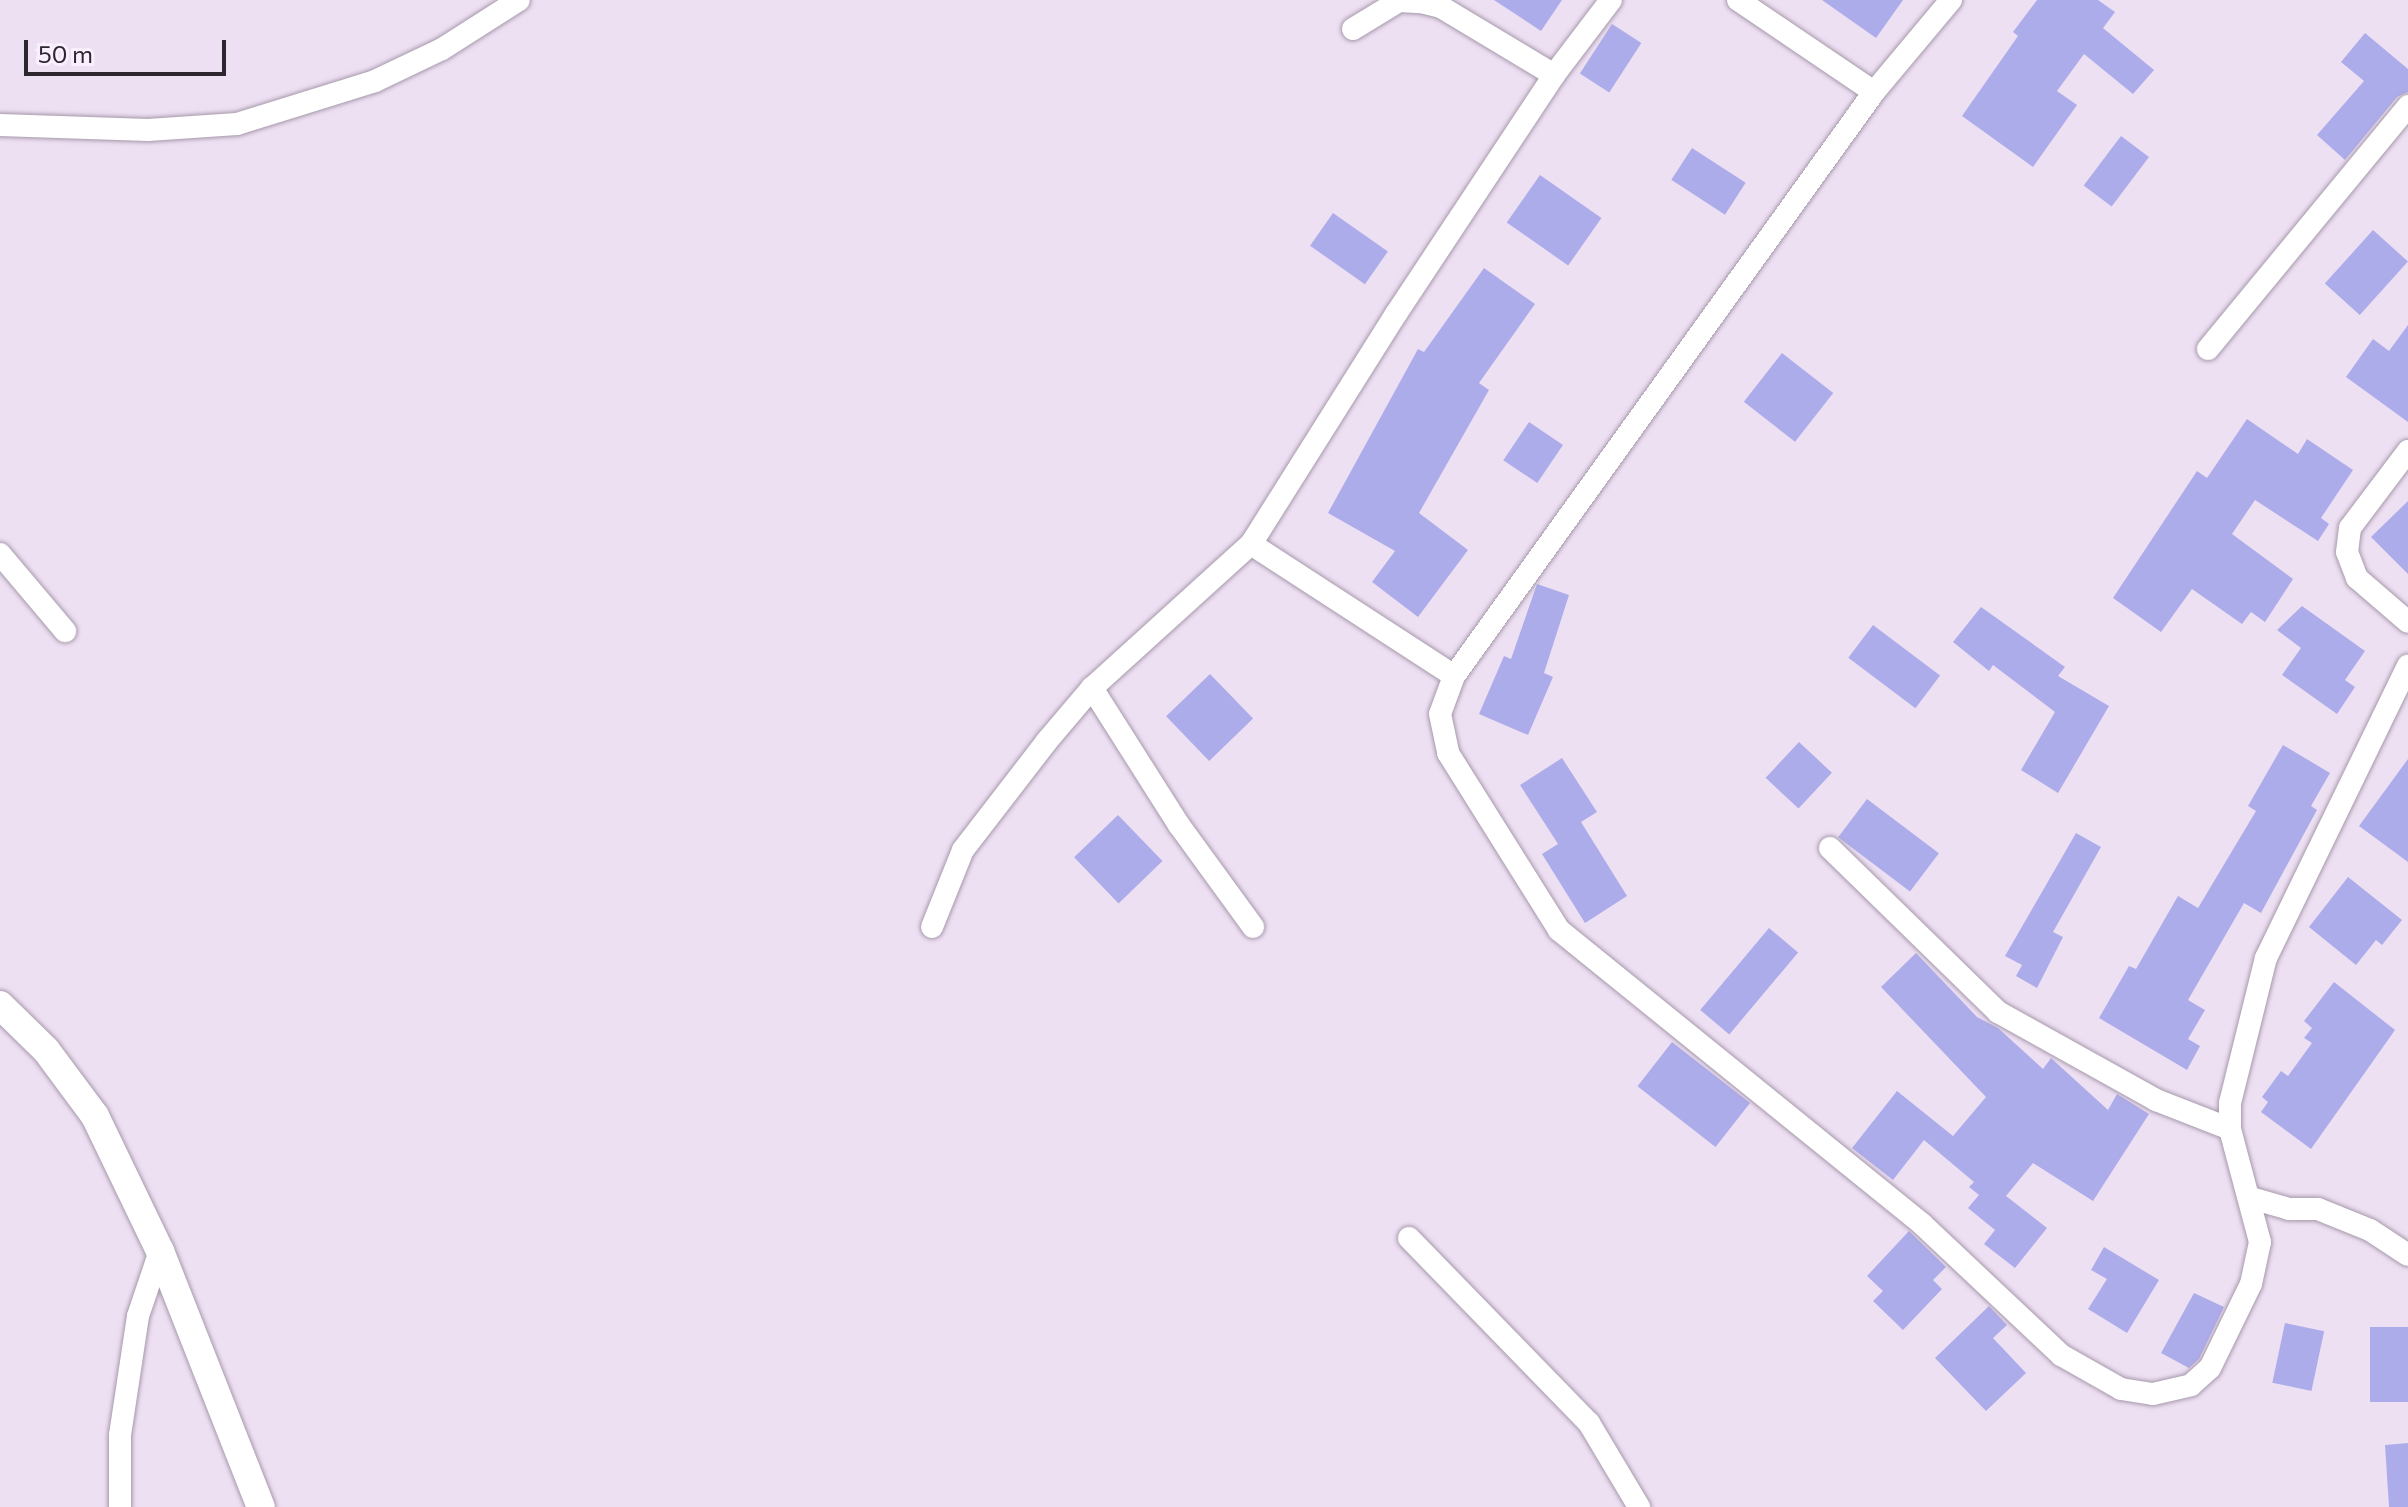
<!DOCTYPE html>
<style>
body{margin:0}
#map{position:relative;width:2408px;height:1507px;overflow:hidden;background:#eee0f3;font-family:Commissioner,sans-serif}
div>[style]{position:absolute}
.building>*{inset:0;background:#adacea;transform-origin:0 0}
.roads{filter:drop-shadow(0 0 2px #a699ab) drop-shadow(0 0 2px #a699ab)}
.minor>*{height:22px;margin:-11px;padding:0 11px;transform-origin:11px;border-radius:11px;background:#fff}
.tertiary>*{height:28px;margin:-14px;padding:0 14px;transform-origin:14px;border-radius:14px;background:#fff}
span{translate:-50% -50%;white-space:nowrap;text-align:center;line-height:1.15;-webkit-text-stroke:8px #faeffe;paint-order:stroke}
.scale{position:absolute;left:24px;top:40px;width:202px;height:36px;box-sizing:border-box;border:4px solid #2c272e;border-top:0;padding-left:10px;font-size:24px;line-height:28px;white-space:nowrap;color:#2c272e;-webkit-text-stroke:6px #faeffe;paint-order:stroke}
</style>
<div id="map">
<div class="building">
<div style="clip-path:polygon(1494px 0,1562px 0,1541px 31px)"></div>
<div style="clip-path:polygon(1822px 0,1903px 0,1876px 38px)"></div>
<div style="clip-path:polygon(2037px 0,2098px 0,2115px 12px,2103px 28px,2154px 70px,2133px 94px,2084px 54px,2057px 91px,2077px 105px,2033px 167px,1962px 116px,2018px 36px,2013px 32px)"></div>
<div style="left:1612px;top:24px;width:35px;height:59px;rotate:33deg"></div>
<div style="clip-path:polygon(2365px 33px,2408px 69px,2408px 92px,2397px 97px,2345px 160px,2317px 135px,2364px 81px,2341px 62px)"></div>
<div style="left:2121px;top:136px;width:35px;height:62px;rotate:37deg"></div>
<div style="left:1692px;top:148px;width:64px;height:38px;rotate:33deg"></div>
<div style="left:1540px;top:175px;width:75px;height:58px;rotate:35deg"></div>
<div style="left:1333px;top:213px;width:67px;height:40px;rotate:35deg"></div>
<div style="left:2373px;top:230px;width:47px;height:72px;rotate:42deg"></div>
<div style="clip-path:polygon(1484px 268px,1535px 304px,1479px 383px,1489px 390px,1419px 513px,1468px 550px,1418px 617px,1372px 582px,1395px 551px,1328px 513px,1418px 349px,1424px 352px)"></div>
<div style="clip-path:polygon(2408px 325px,2408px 422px,2346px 377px,2373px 339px,2389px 351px)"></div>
<div style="left:1782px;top:353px;width:65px;height:62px;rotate:38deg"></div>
<div style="clip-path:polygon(2247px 419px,2298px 454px,2307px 439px,2353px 470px,2321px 518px,2329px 524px,2318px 541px,2255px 500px,2232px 534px,2293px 579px,2265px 622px,2251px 612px,2242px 624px,2192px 589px,2161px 632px,2113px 598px,2197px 471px,2207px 478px)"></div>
<div style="left:1529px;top:422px;width:41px;height:46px;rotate:34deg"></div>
<div style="clip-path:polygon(2408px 501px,2408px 574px,2371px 537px)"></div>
<div style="clip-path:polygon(1537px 584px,1569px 595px,1544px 673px,1553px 677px,1528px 735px,1479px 714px,1504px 656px,1511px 659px)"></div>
<div style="clip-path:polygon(2302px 606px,2365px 651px,2345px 680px,2355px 687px,2337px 714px,2282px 675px,2301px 648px,2277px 630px)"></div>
<div style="clip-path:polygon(1981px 607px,2065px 667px,2058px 676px,2109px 706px,2058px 793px,2021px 770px,2055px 712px,1993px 665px,1989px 671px,1953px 642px)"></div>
<div style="left:1873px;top:625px;width:84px;height:41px;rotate:37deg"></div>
<div style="left:1210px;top:674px;width:62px;height:61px;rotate:46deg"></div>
<div style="left:1799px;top:742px;width:45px;height:49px;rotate:43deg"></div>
<div style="clip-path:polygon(2283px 745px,2330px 773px,2311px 806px,2317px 810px,2261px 913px,2244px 903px,2188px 1000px,2205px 1010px,2188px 1039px,2200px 1046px,2187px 1070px,2099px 1018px,2129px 966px,2136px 969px,2178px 896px,2198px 908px,2256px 811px,2248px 806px)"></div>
<div style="clip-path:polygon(1562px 758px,1597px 812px,1581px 822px,1627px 896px,1585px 923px,1542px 854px,1558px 844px,1520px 785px)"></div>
<div style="clip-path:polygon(2408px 759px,2408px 862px,2359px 826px)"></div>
<div style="left:1867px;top:799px;width:90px;height:48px;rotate:37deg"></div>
<div style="left:1118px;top:815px;width:64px;height:61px;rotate:46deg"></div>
<div style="clip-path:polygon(2076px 833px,2101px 847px,2053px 932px,2063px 937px,2037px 988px,2016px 976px,2022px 965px,2005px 956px)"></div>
<div style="clip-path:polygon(2348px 877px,2402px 920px,2382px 945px,2376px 940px,2356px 965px,2309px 927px)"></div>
<div style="left:1769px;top:928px;width:38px;height:107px;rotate:40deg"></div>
<div style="clip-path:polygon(1916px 953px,1977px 1017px,1998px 1028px,2043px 1069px,2051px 1058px,2108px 1110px,2117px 1094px,2149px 1114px,2093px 1201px,2033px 1163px,2006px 1196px,2047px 1228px,2015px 1268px,1984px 1244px,1995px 1230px,1968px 1208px,1979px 1195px,1969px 1187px,1974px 1182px,1924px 1140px,1893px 1180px,1852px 1148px,1897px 1091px,1953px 1136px,1986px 1097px,1881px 987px)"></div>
<div style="clip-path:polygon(2334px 982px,2395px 1030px,2311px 1149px,2261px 1112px,2268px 1102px,2262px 1097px,2281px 1071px,2288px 1076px,2312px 1043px,2304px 1038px,2312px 1028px,2304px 1021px)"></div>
<div style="left:1672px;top:1042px;width:99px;height:56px;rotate:38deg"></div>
<div style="clip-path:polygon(1909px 1231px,1946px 1267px,1933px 1280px,1942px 1289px,1903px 1330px,1873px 1301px,1883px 1291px,1867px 1276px)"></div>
<div style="clip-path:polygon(2104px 1247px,2159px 1280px,2127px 1333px,2088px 1309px,2107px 1279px,2091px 1270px)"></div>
<div style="clip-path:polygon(2194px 1293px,2224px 1307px,2199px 1359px,2189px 1368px,2161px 1353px)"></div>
<div style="clip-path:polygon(1989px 1306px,2007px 1325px,1993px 1338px,2026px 1373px,1986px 1411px,1935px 1358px)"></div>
<div style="left:2285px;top:1323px;width:40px;height:61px;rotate:12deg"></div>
<div style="left:2408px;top:1327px;width:75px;height:38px;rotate:90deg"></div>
<div style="clip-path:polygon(2408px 1443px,2408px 1507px,2389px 1507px,2385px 1445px)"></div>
</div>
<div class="roads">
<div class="minor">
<div style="left:1738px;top:0;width:164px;rotate:34.1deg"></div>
<div style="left:1951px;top:0;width:120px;rotate:129.9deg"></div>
<div style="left:1874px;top:92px;width:719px;rotate:125.72deg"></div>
<div style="left:1454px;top:676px;width:40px;rotate:110.2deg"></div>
<div style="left:1440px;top:714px;width:40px;rotate:78deg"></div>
<div style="left:1448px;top:753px;width:209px;rotate:57.9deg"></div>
<div style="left:1559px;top:930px;width:467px;rotate:39deg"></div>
<div style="left:1922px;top:1224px;width:191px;rotate:43.3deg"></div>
<div style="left:2061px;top:1355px;width:69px;rotate:29.5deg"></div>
<div style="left:2121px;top:1389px;width:32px;rotate:9deg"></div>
<div style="left:2153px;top:1394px;width:39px;rotate:-13deg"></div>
<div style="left:2191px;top:1385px;width:25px;rotate:-42deg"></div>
<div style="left:2210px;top:1368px;width:93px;rotate:-64deg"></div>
<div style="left:2251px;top:1284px;width:43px;rotate:-77.9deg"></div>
<div style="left:2260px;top:1242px;width:117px;rotate:-104.9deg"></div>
<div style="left:2230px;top:1129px;width:26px;rotate:-90deg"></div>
<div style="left:2230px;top:1103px;width:149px;rotate:-76.1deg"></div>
<div style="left:2266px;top:958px;width:325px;rotate:-64.1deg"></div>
<div style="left:1353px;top:29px;width:54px;rotate:-31.3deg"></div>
<div style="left:1399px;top:1px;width:22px;rotate:3deg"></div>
<div style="left:1421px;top:2px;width:21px;rotate:14deg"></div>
<div style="left:1441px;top:7px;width:132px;rotate:31deg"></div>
<div style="left:0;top:125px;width:148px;rotate:1.9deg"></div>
<div style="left:148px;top:130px;width:89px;rotate:-3.9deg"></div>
<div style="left:237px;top:124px;width:145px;rotate:-17.3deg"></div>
<div style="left:375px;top:81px;width:74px;rotate:-25.5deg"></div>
<div style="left:442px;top:49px;width:91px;rotate:-32.5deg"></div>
<div style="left:2208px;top:349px;width:315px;rotate:-50.5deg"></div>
<div style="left:2408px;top:451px;width:96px;rotate:127deg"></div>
<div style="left:2350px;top:528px;width:24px;rotate:97deg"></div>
<div style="left:2347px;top:552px;width:28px;rotate:69deg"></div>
<div style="left:2357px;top:578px;width:67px;rotate:40.8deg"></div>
<div style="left:1251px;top:544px;width:242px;rotate:33deg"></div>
<div style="left:0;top:554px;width:101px;rotate:49.8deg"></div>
<div style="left:1092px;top:688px;width:162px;rotate:57.6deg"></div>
<div style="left:1179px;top:825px;width:126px;rotate:54deg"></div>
<div style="left:1830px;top:848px;width:235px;rotate:44.3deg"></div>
<div style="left:1998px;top:1012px;width:181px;rotate:29.1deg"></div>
<div style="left:2156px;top:1100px;width:79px;rotate:21.4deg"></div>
<div style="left:932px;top:927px;width:83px;rotate:-68.1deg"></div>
<div style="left:963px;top:850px;width:138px;rotate:-52.4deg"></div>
<div style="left:1047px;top:741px;width:70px;rotate:-49.7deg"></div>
<div style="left:1092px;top:688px;width:215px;rotate:-42.2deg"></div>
<div style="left:1251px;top:544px;width:272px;rotate:-57.8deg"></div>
<div style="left:1396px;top:314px;width:287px;rotate:-56.5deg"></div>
<div style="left:1554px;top:75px;width:94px;rotate:-52.8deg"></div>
<div style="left:2251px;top:1198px;width:40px;rotate:16deg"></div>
<div style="left:2289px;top:1209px;width:29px"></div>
<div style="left:2318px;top:1209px;width:56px;rotate:22deg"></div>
<div style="left:2370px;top:1230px;width:45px;rotate:33.3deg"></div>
<div style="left:1409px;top:1238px;width:258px;rotate:45.8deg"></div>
<div style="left:1589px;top:1423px;width:98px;rotate:59.2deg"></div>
<div style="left:120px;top:1507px;width:72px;rotate:-90deg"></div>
<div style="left:120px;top:1435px;width:120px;rotate:-81.4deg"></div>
<div style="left:138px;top:1316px;width:69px;rotate:-71.3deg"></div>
</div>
<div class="tertiary">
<div style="left:0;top:1005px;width:64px;rotate:44.4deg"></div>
<div style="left:46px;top:1050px;width:82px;rotate:53.4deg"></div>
<div style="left:95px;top:1116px;width:150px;rotate:64.3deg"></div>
<div style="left:160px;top:1251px;width:275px;rotate:68.5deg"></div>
</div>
</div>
<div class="scale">50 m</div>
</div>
